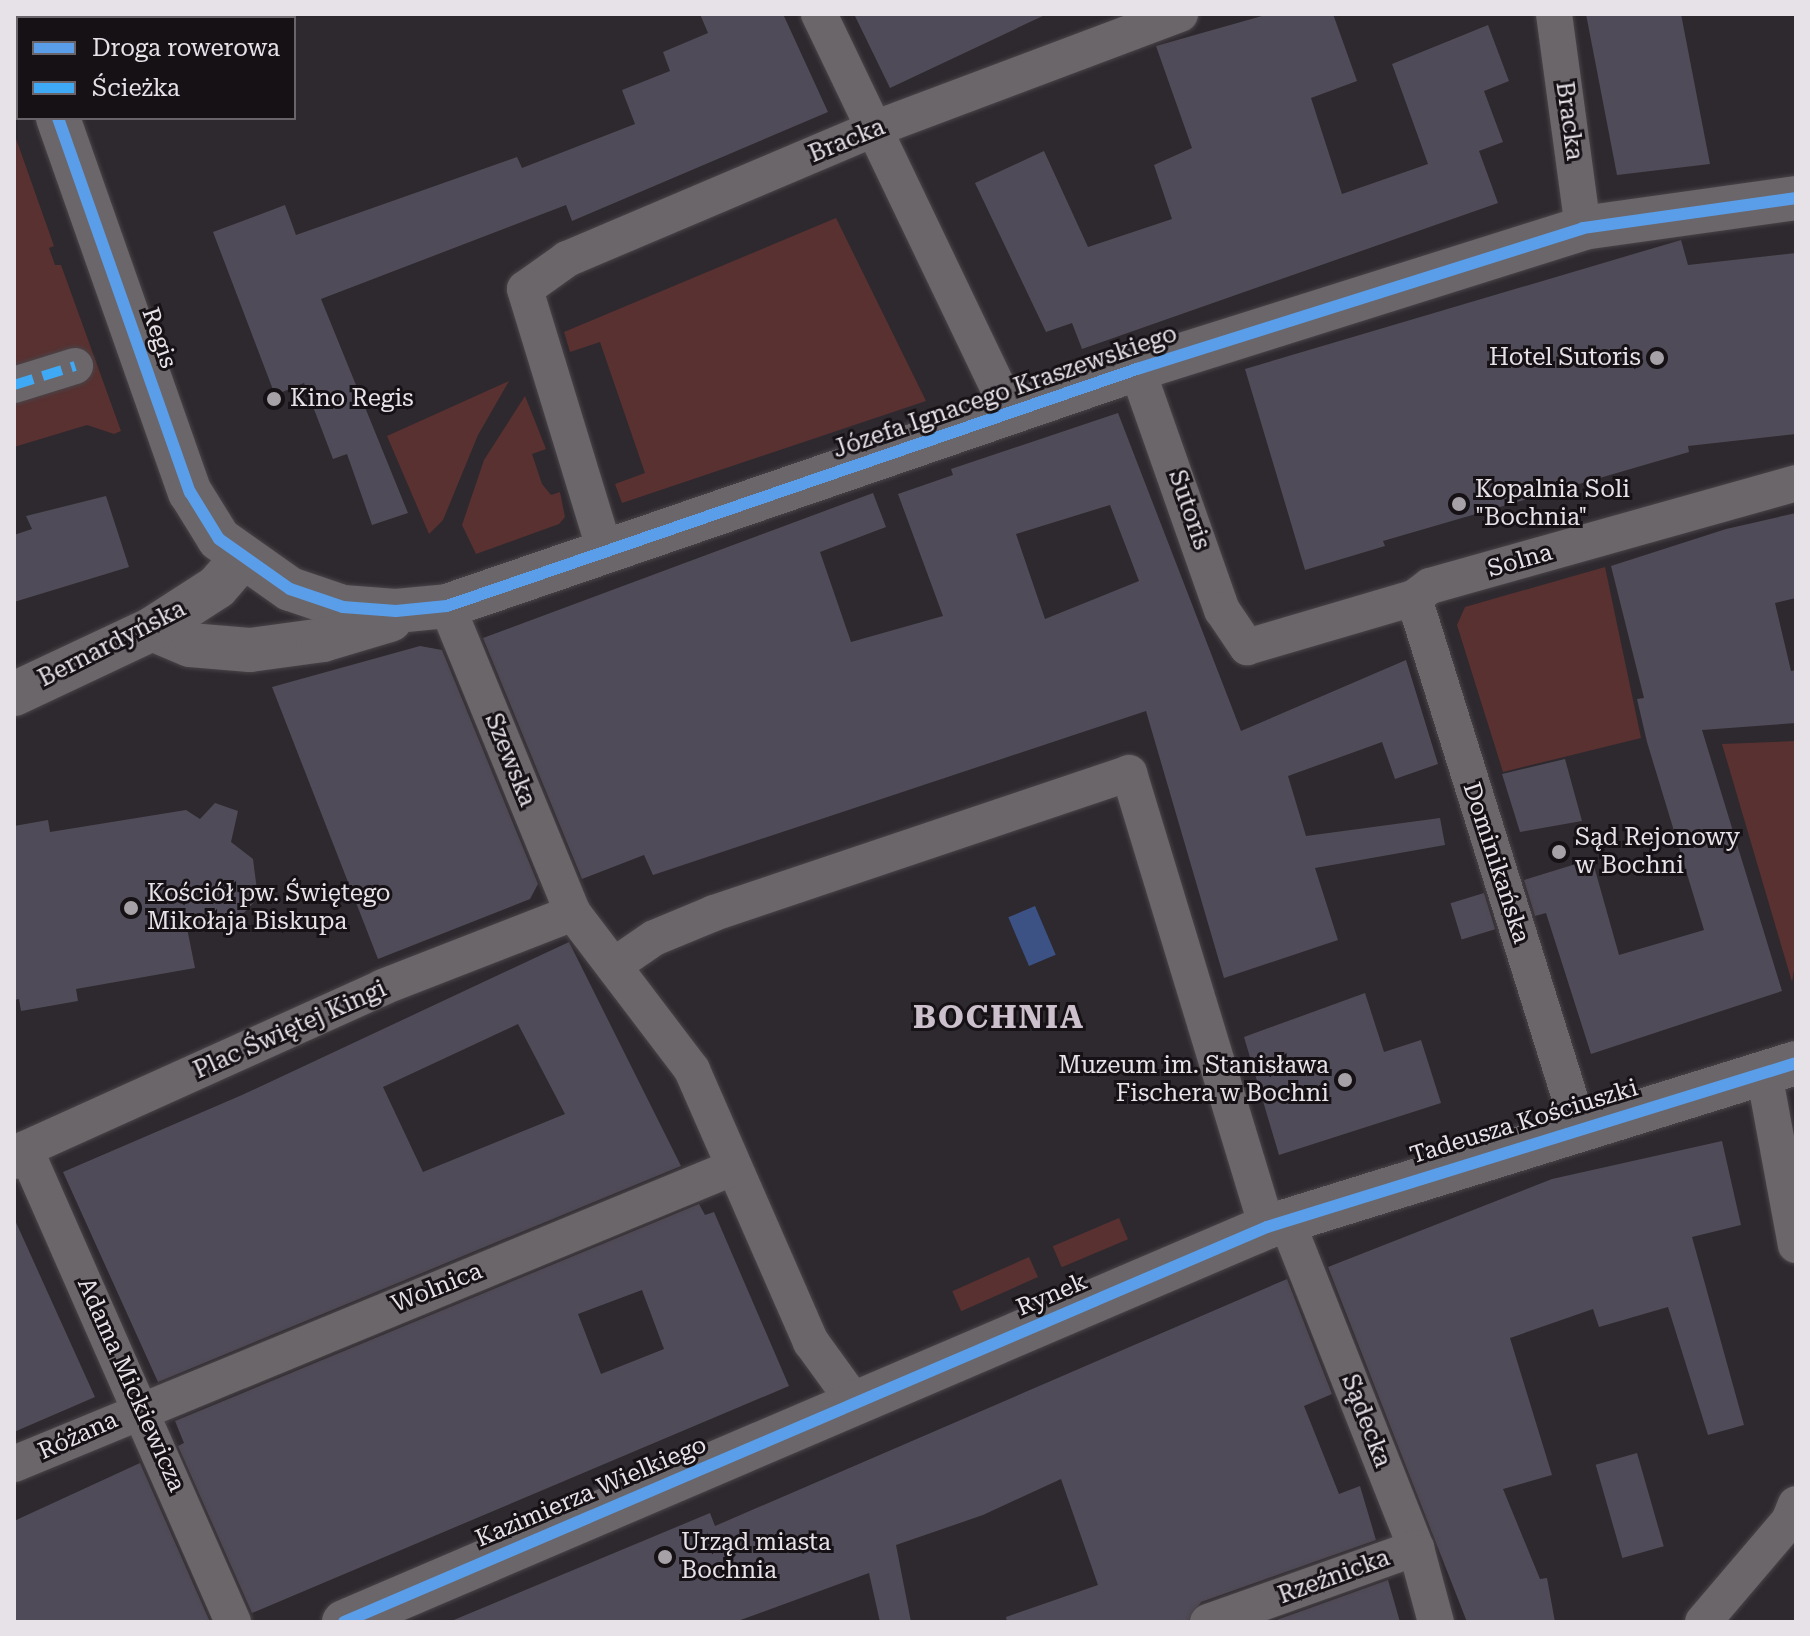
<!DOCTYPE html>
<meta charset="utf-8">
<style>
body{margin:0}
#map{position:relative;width:1810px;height:1636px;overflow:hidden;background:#2e292e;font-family:"Roboto Serif",serif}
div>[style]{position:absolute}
.green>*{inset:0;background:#593131;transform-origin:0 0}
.water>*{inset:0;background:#3c5184;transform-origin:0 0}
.building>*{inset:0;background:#504b58;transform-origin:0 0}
.roads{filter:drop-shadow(0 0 2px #484448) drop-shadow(0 0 2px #484448)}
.street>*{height:36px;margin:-18px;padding:0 18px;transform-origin:18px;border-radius:18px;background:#6a666a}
.secondary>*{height:44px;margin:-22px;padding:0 22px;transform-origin:22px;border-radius:22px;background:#6a666a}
.quiet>*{height:10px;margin-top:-5px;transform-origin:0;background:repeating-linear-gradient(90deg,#3fa9f5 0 20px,transparent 0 30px)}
.cycleway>*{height:12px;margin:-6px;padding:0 6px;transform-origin:6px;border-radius:6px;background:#5a9eea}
.dots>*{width:22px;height:22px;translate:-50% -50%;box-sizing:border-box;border:4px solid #151115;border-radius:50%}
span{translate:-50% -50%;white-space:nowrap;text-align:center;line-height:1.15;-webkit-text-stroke:6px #151115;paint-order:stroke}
.street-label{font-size:24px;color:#e7e1e8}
.poi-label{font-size:24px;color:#e7e1e8}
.right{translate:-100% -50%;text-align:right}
.left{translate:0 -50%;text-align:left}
.district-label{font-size:32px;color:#cbc0cc;font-weight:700;letter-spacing:2px}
.frame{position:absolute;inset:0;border:16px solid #e7e1e8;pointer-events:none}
.legend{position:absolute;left:16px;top:16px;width:280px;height:104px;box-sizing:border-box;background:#151115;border:2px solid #696469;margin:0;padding:10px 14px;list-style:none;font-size:24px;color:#e7e1e8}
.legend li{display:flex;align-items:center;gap:16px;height:40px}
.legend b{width:40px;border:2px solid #696469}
</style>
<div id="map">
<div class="green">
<div style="clip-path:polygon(14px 133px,54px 246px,49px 248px,55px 265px,61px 265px,121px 431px,114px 434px,87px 425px,14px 447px)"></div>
<div style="clip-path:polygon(836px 218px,926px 401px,622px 503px,615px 484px,645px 473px,600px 342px,570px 352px,564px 332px)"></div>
<div style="clip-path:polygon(509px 381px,478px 435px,443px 520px,429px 534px,387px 436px)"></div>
<div style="clip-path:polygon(525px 396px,546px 449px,532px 454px,542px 484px,551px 495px,560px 492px,565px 517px,559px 524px,476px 554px,462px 525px,484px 460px)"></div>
<div style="clip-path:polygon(1605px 567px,1641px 738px,1503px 772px,1457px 625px,1465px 607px)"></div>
<div style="clip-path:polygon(1796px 741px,1796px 958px,1792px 982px,1722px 744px)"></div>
<div style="left:1119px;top:1218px;width:23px;height:72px;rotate:67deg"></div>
<div style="left:1029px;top:1257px;width:22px;height:84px;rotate:66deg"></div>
</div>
<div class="water">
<div style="left:1035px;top:906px;width:53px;height:29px;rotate:67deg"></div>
</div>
<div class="building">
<div style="clip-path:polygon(700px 14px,783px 14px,828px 112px,572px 221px,566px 205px,321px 299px,408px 513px,372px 525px,347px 454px,333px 459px,304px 383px,275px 395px,213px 232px,285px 205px,296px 235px,517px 157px,522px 168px,635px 124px,622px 90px,670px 71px,663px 52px,708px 33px)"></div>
<div style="clip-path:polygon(854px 14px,1047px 14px,890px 88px)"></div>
<div style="clip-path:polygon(1269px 14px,1333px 14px,1357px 81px,1311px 98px,1342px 194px,1428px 164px,1392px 64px,1488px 25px,1509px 81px,1484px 91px,1503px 142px,1479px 151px,1498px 203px,1082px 349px,1072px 323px,1046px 332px,975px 183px,1044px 151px,1088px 247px,1172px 219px,1154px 165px,1192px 148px,1156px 46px)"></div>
<div style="clip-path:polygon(1586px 14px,1681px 14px,1710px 164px,1617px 175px)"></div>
<div style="clip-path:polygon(1681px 240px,1688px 265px,1796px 253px,1796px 434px,1688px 446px,1689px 452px,1383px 541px,1385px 546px,1305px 570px,1245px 369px)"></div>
<div style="clip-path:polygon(evenodd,1118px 413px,1241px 731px,1406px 660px,1438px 764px,1395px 779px,1382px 742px,1288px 776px,1306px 836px,1440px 818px,1445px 845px,1315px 868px,1338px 940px,1224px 978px,1146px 711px,653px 875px,644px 855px,582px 879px,483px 638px,873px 493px,886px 527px,820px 552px,851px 642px,943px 616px,898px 494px,953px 475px,951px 469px,1118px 413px,1110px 505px,1139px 581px,1045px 619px,1016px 534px,1110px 505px)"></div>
<div style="clip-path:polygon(106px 496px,129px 567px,14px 602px,14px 535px,32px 529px,26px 516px)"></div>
<div style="clip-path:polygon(1796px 513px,1796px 598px,1775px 603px,1791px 671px,1796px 670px,1796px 723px,1702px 730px,1782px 991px,1591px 1054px,1546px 913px,1535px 916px,1524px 880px,1592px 859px,1619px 955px,1704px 930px,1647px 742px,1637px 699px,1644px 698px,1611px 566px,1726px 529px)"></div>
<div style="clip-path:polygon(420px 646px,442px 650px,538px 884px,530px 899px,378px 959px,272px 687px)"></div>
<div style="clip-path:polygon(1565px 759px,1582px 821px,1520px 832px,1502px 774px)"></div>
<div style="clip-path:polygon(215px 803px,238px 811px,231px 842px,253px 859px,258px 898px,240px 917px,187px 928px,195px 968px,76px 989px,78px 1001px,21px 1011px,19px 999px,14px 1000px,14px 826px,48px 820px,50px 832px,186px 810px,200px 819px)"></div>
<div style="left:1484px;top:893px;width:38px;height:35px;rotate:73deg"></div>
<div style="clip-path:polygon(evenodd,569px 942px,681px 1166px,158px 1382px,63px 1172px,242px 1095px,569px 942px,518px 1024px,565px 1114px,423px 1172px,383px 1087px,518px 1024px)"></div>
<div style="clip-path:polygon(1365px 993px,1384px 1052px,1421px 1040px,1441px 1103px,1279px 1155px,1244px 1037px)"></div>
<div style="clip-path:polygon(1722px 1141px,1741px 1225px,1692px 1237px,1744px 1425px,1708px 1435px,1668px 1307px,1599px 1327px,1593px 1309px,1510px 1338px,1552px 1475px,1503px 1489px,1540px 1579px,1547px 1578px,1555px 1622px,1467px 1622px,1328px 1267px,1552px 1179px)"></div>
<div style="clip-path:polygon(evenodd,699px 1204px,705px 1215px,714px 1212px,789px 1386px,252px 1613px,178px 1446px,184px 1443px,175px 1421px,699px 1204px,642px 1290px,664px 1349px,601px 1374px,578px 1314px,642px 1290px)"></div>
<div style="clip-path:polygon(14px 1218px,95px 1397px,14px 1432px)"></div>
<div style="clip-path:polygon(1287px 1279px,1332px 1394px,1304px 1406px,1339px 1494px,1360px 1486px,1376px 1540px,1201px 1602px,1188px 1622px,1007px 1622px,1006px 1617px,1098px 1585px,1061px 1479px,983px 1515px,896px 1545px,911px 1622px,880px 1622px,869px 1573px,735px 1622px,449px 1622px,710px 1513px,715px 1526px)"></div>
<div style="left:1637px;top:1453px;width:97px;height:43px;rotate:74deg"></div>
<div style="clip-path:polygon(140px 1463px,210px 1622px,14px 1622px,14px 1521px)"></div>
<div style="clip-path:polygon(1388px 1580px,1400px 1622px,1271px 1622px)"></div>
</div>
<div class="roads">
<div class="street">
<div style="left:819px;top:14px;width:445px;rotate:64.4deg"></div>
<div style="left:1554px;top:14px;width:216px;rotate:82.3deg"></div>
<div style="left:1137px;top:369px;width:256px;rotate:70.6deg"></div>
<div style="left:1222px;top:610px;width:45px;rotate:56deg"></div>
<div style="left:1247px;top:647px;width:174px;rotate:-16.4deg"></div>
<div style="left:1414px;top:598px;width:20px;rotate:-37deg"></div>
<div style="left:1430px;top:586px;width:380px;rotate:-15.7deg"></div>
<div style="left:14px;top:385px;width:64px;rotate:-17.3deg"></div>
<div style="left:605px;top:551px;width:274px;rotate:-107deg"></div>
<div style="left:525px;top:289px;width:52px;rotate:-35.5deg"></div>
<div style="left:567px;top:259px;width:333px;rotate:-23deg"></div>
<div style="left:874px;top:129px;width:327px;rotate:-20.6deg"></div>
<div style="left:1414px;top:598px;width:554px;rotate:72.68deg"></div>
<div style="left:447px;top:606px;width:332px;rotate:67.7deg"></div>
<div style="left:573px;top:913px;width:197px;rotate:52.8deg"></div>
<div style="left:692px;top:1070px;width:297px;rotate:66.4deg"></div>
<div style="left:811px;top:1342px;width:72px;rotate:54.1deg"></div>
<div style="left:616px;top:964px;width:46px;rotate:-34.4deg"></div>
<div style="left:654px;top:938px;width:65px;rotate:-22.6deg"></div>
<div style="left:714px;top:913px;width:438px;rotate:-18.6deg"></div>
<div style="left:1129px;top:773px;width:475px;rotate:73.1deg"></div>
<div style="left:1764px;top:1073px;width:175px;rotate:79.5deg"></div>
<div style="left:25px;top:1149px;width:517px;rotate:66.26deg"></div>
<div style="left:14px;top:1161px;width:16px;rotate:-47deg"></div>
<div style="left:25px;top:1149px;width:393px;rotate:-24.3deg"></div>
<div style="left:383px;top:987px;width:204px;rotate:-21.3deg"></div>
<div style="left:1287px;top:1222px;width:351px;rotate:68.4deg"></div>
<div style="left:1416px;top:1548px;width:77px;rotate:74.9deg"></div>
<div style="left:14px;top:1464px;width:777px;rotate:-22.4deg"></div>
<div style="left:1208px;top:1622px;width:221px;rotate:-19.6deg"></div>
<div style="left:1703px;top:1622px;width:133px;rotate:-49.6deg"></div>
<div style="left:1789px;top:1521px;width:18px;rotate:-68deg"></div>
</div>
<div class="secondary">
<div style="left:22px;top:14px;width:4px;rotate:63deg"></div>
<div style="left:58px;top:118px;width:397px;rotate:70.6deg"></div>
<div style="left:190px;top:492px;width:55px;rotate:58.3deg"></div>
<div style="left:219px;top:539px;width:87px;rotate:35.2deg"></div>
<div style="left:290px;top:589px;width:56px;rotate:18.8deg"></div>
<div style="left:343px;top:607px;width:53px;rotate:4.3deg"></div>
<div style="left:396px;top:611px;width:51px;rotate:-5.6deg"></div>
<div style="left:447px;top:606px;width:730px;rotate:-18.96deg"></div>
<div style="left:1137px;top:369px;width:468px;rotate:-17.5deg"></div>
<div style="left:1583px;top:228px;width:215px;rotate:-8deg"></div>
<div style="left:152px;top:629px;width:41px;rotate:22.8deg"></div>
<div style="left:190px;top:645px;width:60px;rotate:4.8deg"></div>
<div style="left:250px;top:650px;width:74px;rotate:-7.8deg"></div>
<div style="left:323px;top:640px;width:70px;rotate:-16.6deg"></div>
<div style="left:14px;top:694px;width:153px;rotate:-25.2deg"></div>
<div style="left:152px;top:629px;width:77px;rotate:-32.9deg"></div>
<div style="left:217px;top:587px;width:37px;rotate:-49deg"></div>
<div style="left:344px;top:1622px;width:1004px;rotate:-23.17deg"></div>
<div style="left:1267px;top:1227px;width:554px;rotate:-17.22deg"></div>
</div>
</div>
<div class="quiet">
<div style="left:14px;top:385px;width:64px;rotate:-17.3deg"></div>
</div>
<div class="cycleway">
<div style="left:58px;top:118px;width:397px;rotate:70.6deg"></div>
<div style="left:190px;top:492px;width:55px;rotate:58.3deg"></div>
<div style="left:219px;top:539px;width:87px;rotate:35.2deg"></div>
<div style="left:290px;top:589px;width:56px;rotate:18.8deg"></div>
<div style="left:343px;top:607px;width:53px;rotate:4.3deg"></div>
<div style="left:396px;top:611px;width:51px;rotate:-5.6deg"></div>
<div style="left:447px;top:606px;width:730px;rotate:-18.96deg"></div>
<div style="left:1137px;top:369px;width:468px;rotate:-17.5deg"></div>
<div style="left:1583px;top:228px;width:215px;rotate:-8deg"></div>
<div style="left:344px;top:1622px;width:1004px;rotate:-23.17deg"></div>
<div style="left:1267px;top:1227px;width:554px;rotate:-17.22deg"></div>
</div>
<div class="dots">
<div style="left:1657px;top:358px;background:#a6a1a7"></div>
<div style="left:274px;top:399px;background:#a6a1a7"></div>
<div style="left:1459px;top:504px;background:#a6a1a7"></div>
<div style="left:1559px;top:852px;background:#a6a1a7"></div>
<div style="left:131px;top:908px;background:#a6a1a7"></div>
<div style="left:1345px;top:1080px;background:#a6a1a7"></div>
<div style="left:665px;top:1557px;background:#a6a1a7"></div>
</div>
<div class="street-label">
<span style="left:1569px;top:121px;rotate:82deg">Bracka</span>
<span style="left:847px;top:141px;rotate:-22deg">Bracka</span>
<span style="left:159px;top:338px;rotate:71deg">Regis</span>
<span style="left:1005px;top:392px;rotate:-19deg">Józefa Ignacego Kraszewskiego</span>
<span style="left:1189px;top:510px;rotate:71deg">Sutoris</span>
<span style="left:1520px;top:561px;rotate:-16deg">Solna</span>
<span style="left:112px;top:644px;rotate:-27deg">Bernardyńska</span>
<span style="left:510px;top:760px;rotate:68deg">Szewska</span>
<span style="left:1496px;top:863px;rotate:72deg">Dominikańska</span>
<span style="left:290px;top:1030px;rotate:-24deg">Plac Świętej Kingi</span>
<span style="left:1524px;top:1122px;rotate:-17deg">Tadeusza Kościuszki</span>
<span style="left:437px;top:1288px;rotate:-22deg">Wolnica</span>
<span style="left:1052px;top:1295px;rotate:-23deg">Rynek</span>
<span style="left:131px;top:1385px;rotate:66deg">Adama Mickiewicza</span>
<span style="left:1366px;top:1421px;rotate:69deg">Sądecka</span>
<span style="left:78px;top:1436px;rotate:-24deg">Różana</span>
<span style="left:591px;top:1492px;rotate:-23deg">Kazimierza Wielkiego</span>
<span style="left:1334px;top:1577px;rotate:-20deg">Rzeźnicka</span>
</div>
<div class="poi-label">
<span class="right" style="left:1641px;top:358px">Hotel Sutoris</span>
<span class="left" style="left:290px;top:399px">Kino Regis</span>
<span class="left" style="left:1475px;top:504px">Kopalnia Soli<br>"Bochnia"</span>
<span class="left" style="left:1575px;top:852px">Sąd Rejonowy<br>w Bochni</span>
<span class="left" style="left:147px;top:908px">Kościół pw. Świętego<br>Mikołaja Biskupa</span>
<span class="right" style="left:1329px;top:1080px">Muzeum im. Stanisława<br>Fischera w Bochni</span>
<span class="left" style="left:681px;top:1557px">Urząd miasta<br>Bochnia</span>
</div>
<div class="district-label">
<span style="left:999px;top:1017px">BOCHNIA</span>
</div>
<div class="frame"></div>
<ul class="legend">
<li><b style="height:10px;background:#5a9eea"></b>Droga rowerowa</li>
<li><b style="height:10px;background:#3fa9f5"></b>Ścieżka</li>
</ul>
</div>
